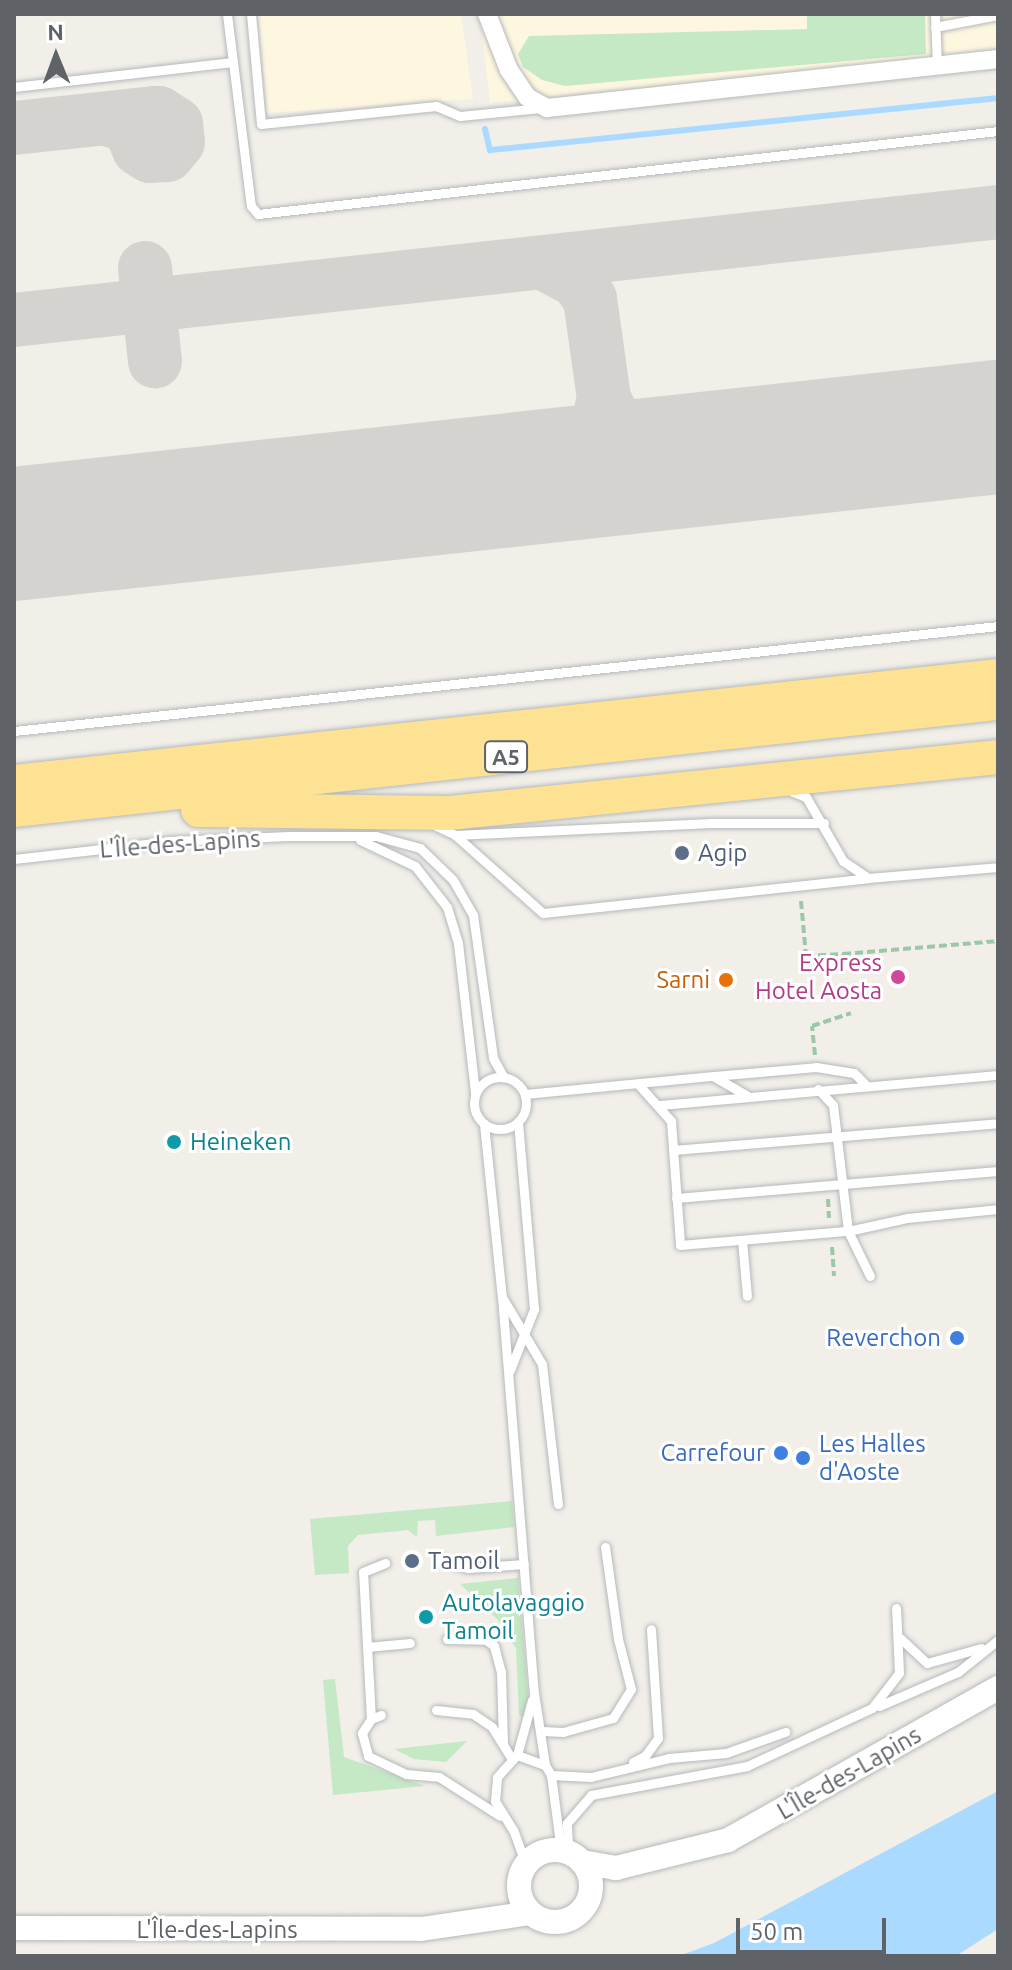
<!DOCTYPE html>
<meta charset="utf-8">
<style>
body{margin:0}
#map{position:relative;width:1012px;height:1970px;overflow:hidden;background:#f1efe8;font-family:Ubuntu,sans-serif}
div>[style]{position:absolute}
.commercial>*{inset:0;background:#fef7e0}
.green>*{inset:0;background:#c5e8c5}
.water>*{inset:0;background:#aadaff}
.stream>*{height:6px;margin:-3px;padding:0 3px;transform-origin:3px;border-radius:3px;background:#aadaff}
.taxiway>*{height:54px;margin:-27px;padding:0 27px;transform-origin:27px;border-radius:27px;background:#d4d3d0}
.runway>*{height:134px;margin:-67px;padding:0 67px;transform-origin:67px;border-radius:67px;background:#d4d3d0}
.path>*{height:4px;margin-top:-2px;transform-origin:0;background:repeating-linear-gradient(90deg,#9cc7a9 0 8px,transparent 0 12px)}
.roads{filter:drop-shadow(0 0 2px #b5b8bc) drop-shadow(0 0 2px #b5b8bc)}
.service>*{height:9px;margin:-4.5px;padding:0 4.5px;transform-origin:4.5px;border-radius:4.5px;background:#fff}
.service>.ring{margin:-4.5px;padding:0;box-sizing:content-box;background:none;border:9px solid #fff;border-radius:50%}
.minor>*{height:18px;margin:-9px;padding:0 9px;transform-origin:9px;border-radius:9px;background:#fff}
.tertiary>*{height:24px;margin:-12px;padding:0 12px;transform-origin:12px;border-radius:12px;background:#fff}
.tertiary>.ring{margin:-12px;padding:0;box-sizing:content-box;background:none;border:24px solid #fff;border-radius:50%}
.motorway>*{height:34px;margin:-17px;padding:0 17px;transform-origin:17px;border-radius:17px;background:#fde293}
.dots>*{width:22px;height:22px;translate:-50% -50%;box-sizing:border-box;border:4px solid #fff;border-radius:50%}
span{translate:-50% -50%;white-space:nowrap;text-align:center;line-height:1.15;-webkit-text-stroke:6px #fff;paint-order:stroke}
.shield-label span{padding:2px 6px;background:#fff;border:2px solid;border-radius:6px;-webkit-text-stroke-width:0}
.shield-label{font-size:22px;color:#5f6368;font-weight:700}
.street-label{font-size:24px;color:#5f6368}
.service-label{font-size:24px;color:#4e5e75}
.left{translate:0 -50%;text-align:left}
.hotel-label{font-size:24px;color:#b23c85}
.right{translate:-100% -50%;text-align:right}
.food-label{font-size:24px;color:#c56008}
.culture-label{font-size:24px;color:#0d838f}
.shop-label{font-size:24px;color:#366cbe}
.frame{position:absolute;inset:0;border:16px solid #5f6368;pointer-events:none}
.north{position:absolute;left:16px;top:16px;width:80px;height:80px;-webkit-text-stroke:6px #fff;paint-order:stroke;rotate:359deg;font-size:22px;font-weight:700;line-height:32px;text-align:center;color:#5f6368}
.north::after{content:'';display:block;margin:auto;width:28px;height:36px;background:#5f6368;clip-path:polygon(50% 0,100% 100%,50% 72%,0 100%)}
.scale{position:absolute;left:736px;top:1918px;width:150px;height:36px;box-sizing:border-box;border:4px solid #5f6368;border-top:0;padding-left:10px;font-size:24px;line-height:28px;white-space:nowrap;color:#5f6368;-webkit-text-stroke:6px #fff;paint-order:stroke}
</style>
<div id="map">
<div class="commercial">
<div style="clip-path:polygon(258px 14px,461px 14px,473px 99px,267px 113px)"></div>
<div style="clip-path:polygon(480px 14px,998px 14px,998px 51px,490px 103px)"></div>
</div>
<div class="green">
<div style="clip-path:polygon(807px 14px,925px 14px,926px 54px,565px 86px,542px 80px,523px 67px,518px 54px,529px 36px,807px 29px)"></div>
<div style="clip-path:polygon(512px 1501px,514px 1527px,436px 1536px,435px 1520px,418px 1521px,417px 1537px,408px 1530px,358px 1535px,348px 1546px,349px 1573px,315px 1575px,310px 1519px)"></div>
<div style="clip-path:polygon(518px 1578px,529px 1708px,526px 1719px,519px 1715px,516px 1648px,497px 1619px,460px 1584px)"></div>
<div style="clip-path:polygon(335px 1679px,344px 1757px,425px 1786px,333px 1795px,323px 1680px)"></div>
<div style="clip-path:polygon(467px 1741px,446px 1762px,414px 1759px,394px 1749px)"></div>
</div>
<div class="water">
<div style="clip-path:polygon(998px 1791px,998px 1929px,959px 1954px,679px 1956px,714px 1943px)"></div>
</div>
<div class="stream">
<div style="left:485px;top:129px;width:22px;rotate:77deg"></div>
<div style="left:490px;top:150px;width:511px;rotate:-5.84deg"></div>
</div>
<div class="taxiway">
<div style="left:14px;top:128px;width:141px;rotate:-6.1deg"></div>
<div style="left:154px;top:113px;width:5px"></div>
<div style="left:159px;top:113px;width:20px;rotate:33deg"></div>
<div style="left:176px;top:124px;width:18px;rotate:84deg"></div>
<div style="left:178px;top:142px;width:17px;rotate:130deg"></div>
<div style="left:167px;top:155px;width:17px;rotate:177deg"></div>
<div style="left:150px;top:156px;width:13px;rotate:-148deg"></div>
<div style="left:139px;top:149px;width:25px;rotate:-113deg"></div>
<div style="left:129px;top:126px;width:24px;rotate:-163deg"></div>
<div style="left:547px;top:265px;width:34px;rotate:28deg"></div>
<div style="left:577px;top:281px;width:22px;rotate:54deg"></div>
<div style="left:590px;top:299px;width:101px;rotate:82deg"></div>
<div style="left:604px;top:399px;width:25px;rotate:63deg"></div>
<div style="left:615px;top:421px;width:36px;rotate:39deg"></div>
<div style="left:643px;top:444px;width:59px;rotate:15.7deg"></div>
<div style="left:145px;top:268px;width:94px;rotate:83.9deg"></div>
<div style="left:14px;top:320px;width:990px;rotate:-6.26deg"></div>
<div style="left:524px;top:479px;width:59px;rotate:-26.1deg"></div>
<div style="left:577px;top:453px;width:31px;rotate:-52deg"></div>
<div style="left:596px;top:429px;width:31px;rotate:-75deg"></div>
</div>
<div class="runway">
<div style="left:14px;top:534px;width:990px;rotate:-6.21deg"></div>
</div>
<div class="path">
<div style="left:801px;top:901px;width:55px;rotate:84.8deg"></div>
<div style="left:806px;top:956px;width:37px;rotate:-3deg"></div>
<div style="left:843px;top:954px;width:8px;rotate:76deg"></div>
<div style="left:843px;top:954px;width:156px;rotate:-4.8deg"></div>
<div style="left:815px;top:1055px;width:29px;rotate:-96deg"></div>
<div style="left:812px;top:1026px;width:41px;rotate:-18.4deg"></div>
<div style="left:828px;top:1199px;width:19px;rotate:87deg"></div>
<div style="left:832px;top:1247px;width:29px;rotate:86deg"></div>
</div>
<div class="roads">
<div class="service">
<div style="left:227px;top:14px;width:193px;rotate:82.9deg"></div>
<div style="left:251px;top:206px;width:11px;rotate:49deg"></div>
<div style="left:258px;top:214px;width:745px;rotate:-6.4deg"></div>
<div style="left:251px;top:14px;width:110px;rotate:84.8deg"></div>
<div style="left:261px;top:124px;width:176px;rotate:-5.9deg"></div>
<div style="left:436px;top:106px;width:26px;rotate:23deg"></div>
<div style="left:460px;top:116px;width:81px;rotate:-5.6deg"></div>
<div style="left:935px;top:14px;width:51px;rotate:87.8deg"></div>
<div style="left:935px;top:27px;width:64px;rotate:-10.8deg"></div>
<div style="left:14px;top:87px;width:220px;rotate:-6.5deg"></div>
<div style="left:14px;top:731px;width:990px;rotate:-6.09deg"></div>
<div style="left:791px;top:791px;width:16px;rotate:22deg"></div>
<div style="left:806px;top:797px;width:74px;rotate:60deg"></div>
<div style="left:843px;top:861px;width:30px;rotate:34deg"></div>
<div style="left:868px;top:878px;width:130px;rotate:-4.8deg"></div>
<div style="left:434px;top:825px;width:23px;rotate:25deg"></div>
<div style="left:455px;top:835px;width:256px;rotate:-2.7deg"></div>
<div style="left:711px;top:823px;width:113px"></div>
<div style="left:455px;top:835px;width:118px;rotate:41.6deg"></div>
<div style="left:543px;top:913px;width:327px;rotate:-6.1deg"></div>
<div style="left:360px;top:840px;width:61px;rotate:25.3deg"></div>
<div style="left:415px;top:866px;width:52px;rotate:52deg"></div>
<div style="left:447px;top:907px;width:38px;rotate:73deg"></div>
<div style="left:458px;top:943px;width:151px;rotate:83.5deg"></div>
<div style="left:14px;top:859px;width:159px;rotate:-6.5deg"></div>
<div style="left:172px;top:841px;width:117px;rotate:-2.4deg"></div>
<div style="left:289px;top:836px;width:87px"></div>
<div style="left:376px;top:836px;width:46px;rotate:15.3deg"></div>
<div style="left:420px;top:848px;width:46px;rotate:44.1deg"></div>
<div style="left:453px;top:880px;width:40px;rotate:60.3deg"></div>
<div style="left:473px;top:915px;width:144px;rotate:82deg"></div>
<div style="left:493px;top:1058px;width:21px;rotate:61deg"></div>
<div style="left:714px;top:1076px;width:102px;rotate:-5deg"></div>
<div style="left:816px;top:1067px;width:38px;rotate:9deg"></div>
<div style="left:854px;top:1073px;width:16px;rotate:45deg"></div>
<div class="ring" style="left:474px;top:1077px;width:43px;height:43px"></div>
<div style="left:638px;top:1084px;width:50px;rotate:48.3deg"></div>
<div style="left:671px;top:1121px;width:124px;rotate:85.8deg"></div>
<div style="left:680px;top:1245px;width:169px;rotate:-4.8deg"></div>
<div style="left:848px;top:1231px;width:60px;rotate:-12.4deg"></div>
<div style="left:907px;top:1218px;width:91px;rotate:-5.6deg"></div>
<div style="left:818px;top:1089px;width:22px;rotate:47deg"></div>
<div style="left:833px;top:1105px;width:127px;rotate:83.2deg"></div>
<div style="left:848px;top:1231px;width:50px;rotate:63.9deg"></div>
<div style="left:525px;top:1094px;width:189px;rotate:-5.5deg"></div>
<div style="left:713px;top:1076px;width:39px;rotate:30deg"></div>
<div style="left:660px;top:1105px;width:339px;rotate:-5.1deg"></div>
<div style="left:484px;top:1124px;width:174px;rotate:84.1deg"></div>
<div style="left:502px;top:1297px;width:78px;rotate:59.2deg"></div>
<div style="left:542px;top:1364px;width:141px;rotate:83.5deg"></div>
<div style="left:673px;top:1150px;width:326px;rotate:-4.7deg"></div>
<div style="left:676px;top:1198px;width:323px;rotate:-4.8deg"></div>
<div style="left:742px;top:1240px;width:56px;rotate:84.9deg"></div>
<div style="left:502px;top:1297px;width:397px;rotate:85.4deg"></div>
<div style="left:534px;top:1693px;width:73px;rotate:81.3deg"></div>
<div style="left:510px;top:1370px;width:66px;rotate:-68.5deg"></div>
<div style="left:534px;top:1309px;width:188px;rotate:-94.9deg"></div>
<div style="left:440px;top:1559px;width:29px;rotate:18deg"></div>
<div style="left:468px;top:1568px;width:56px;rotate:-4.1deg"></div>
<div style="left:900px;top:1638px;width:37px;rotate:43deg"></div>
<div style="left:927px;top:1663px;width:56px;rotate:-15.5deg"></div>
<div style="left:447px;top:1639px;width:39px;rotate:1deg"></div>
<div style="left:486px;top:1640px;width:10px;rotate:37deg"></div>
<div style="left:494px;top:1646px;width:27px;rotate:75deg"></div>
<div style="left:501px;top:1672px;width:71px;rotate:88.4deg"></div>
<div style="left:367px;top:1647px;width:43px;rotate:-5.3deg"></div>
<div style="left:879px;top:1706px;width:86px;rotate:-23.3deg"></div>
<div style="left:958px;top:1672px;width:51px;rotate:-38.7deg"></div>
<div style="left:436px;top:1710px;width:37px;rotate:6deg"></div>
<div style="left:473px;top:1714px;width:23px;rotate:34deg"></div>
<div style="left:492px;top:1727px;width:36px;rotate:58deg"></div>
<div style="left:381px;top:1715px;width:11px;rotate:158deg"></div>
<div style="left:371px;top:1719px;width:17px;rotate:123deg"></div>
<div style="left:362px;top:1733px;width:24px;rotate:75deg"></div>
<div style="left:368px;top:1756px;width:42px;rotate:25.3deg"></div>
<div style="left:406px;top:1774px;width:33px;rotate:5deg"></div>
<div style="left:439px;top:1777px;width:72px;rotate:32.6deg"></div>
<div style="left:371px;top:1719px;width:147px;rotate:-93.1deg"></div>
<div style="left:363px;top:1572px;width:24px;rotate:-22deg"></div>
<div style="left:542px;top:1731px;width:21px;rotate:3deg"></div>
<div style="left:563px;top:1732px;width:52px;rotate:-15.6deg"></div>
<div style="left:613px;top:1718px;width:34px;rotate:-58deg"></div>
<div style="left:631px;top:1689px;width:52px;rotate:-104.6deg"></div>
<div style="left:618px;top:1639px;width:93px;rotate:-98deg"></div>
<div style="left:517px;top:1755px;width:57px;rotate:-74.7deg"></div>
<div style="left:633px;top:1762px;width:13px;rotate:-27deg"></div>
<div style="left:645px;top:1756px;width:22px;rotate:-54deg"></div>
<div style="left:658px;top:1738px;width:109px;rotate:-93.7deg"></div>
<div style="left:551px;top:1775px;width:40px;rotate:2.9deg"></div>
<div style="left:591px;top:1777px;width:80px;rotate:-13.7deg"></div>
<div style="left:669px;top:1758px;width:57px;rotate:-5deg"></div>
<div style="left:726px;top:1753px;width:63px;rotate:-19.6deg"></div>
<div style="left:576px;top:1856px;width:14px;rotate:-126deg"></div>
<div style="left:568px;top:1845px;width:22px;rotate:-93deg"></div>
<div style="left:567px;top:1823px;width:37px;rotate:-49deg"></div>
<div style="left:591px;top:1795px;width:159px;rotate:-10.5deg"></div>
<div style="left:747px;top:1766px;width:138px;rotate:-24.9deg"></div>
<div style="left:872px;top:1708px;width:44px;rotate:-52.4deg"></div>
<div style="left:899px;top:1673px;width:65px;rotate:-92.6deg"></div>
<div style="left:526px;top:1865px;width:37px;rotate:-110deg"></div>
<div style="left:513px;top:1830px;width:34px;rotate:-122deg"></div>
<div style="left:495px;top:1801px;width:24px;rotate:-85deg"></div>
<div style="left:497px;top:1777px;width:30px;rotate:-48deg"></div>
<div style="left:517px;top:1755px;width:30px;rotate:20deg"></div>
<div style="left:545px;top:1765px;width:12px;rotate:59deg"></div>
<div style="left:551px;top:1775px;width:77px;rotate:82.5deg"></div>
</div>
<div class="minor">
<div style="left:487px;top:14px;width:60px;rotate:68.6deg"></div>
<div style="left:509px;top:70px;width:32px;rotate:56deg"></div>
<div style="left:527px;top:97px;width:23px;rotate:29deg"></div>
<div style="left:547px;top:108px;width:454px;rotate:-6.2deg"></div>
</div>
<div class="tertiary">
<div class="ring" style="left:519px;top:1850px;width:48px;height:48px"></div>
<div style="left:582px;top:1862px;width:35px;rotate:10deg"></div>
<div style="left:616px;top:1868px;width:115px;rotate:-14deg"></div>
<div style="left:728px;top:1840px;width:310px;rotate:-29.4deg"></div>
<div style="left:14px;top:1928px;width:407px;rotate:0.1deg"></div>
<div style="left:421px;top:1929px;width:111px;rotate:-8.3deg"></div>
</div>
<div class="motorway">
<div style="left:14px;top:782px;width:990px;rotate:-6.15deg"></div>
<div style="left:14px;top:810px;width:990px;rotate:-6.21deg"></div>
<div style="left:198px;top:810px;width:251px;rotate:0.7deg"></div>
<div style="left:449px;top:813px;width:552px;rotate:-5.82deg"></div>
</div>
</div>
<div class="dots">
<div style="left:682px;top:853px;background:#5c6f8a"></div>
<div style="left:898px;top:977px;background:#d1479c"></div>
<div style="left:726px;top:980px;background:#e8710a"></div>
<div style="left:174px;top:1142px;background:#0f9aa8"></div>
<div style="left:957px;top:1338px;background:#3f7fe0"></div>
<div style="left:781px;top:1453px;background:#3f7fe0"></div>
<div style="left:803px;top:1458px;background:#3f7fe0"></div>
<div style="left:412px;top:1561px;background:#5c6f8a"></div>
<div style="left:426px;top:1617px;background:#0f9aa8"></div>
</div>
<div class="shield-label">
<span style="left:506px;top:757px">A5</span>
</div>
<div class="street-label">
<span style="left:180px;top:844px;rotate:-4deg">L'Île-des-Lapins</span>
<span style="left:849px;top:1773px;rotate:-30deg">L'Île-des-Lapins</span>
<span style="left:217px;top:1930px">L'Île-des-Lapins</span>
</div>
<div class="service-label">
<span class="left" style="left:698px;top:853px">Agip</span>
<span class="left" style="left:428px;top:1561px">Tamoil</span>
</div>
<div class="hotel-label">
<span class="right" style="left:882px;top:977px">Express<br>Hotel Aosta</span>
</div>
<div class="food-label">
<span class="right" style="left:710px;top:980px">Sarni</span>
</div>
<div class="culture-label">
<span class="left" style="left:190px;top:1142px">Heineken</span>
<span class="left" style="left:442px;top:1617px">Autolavaggio<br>Tamoil</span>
</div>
<div class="shop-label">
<span class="right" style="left:941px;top:1338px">Reverchon</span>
<span class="left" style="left:819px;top:1458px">Les Halles<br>d'Aoste</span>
<span class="right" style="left:765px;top:1453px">Carrefour</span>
</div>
<div class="frame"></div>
<div class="north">N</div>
<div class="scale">50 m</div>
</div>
